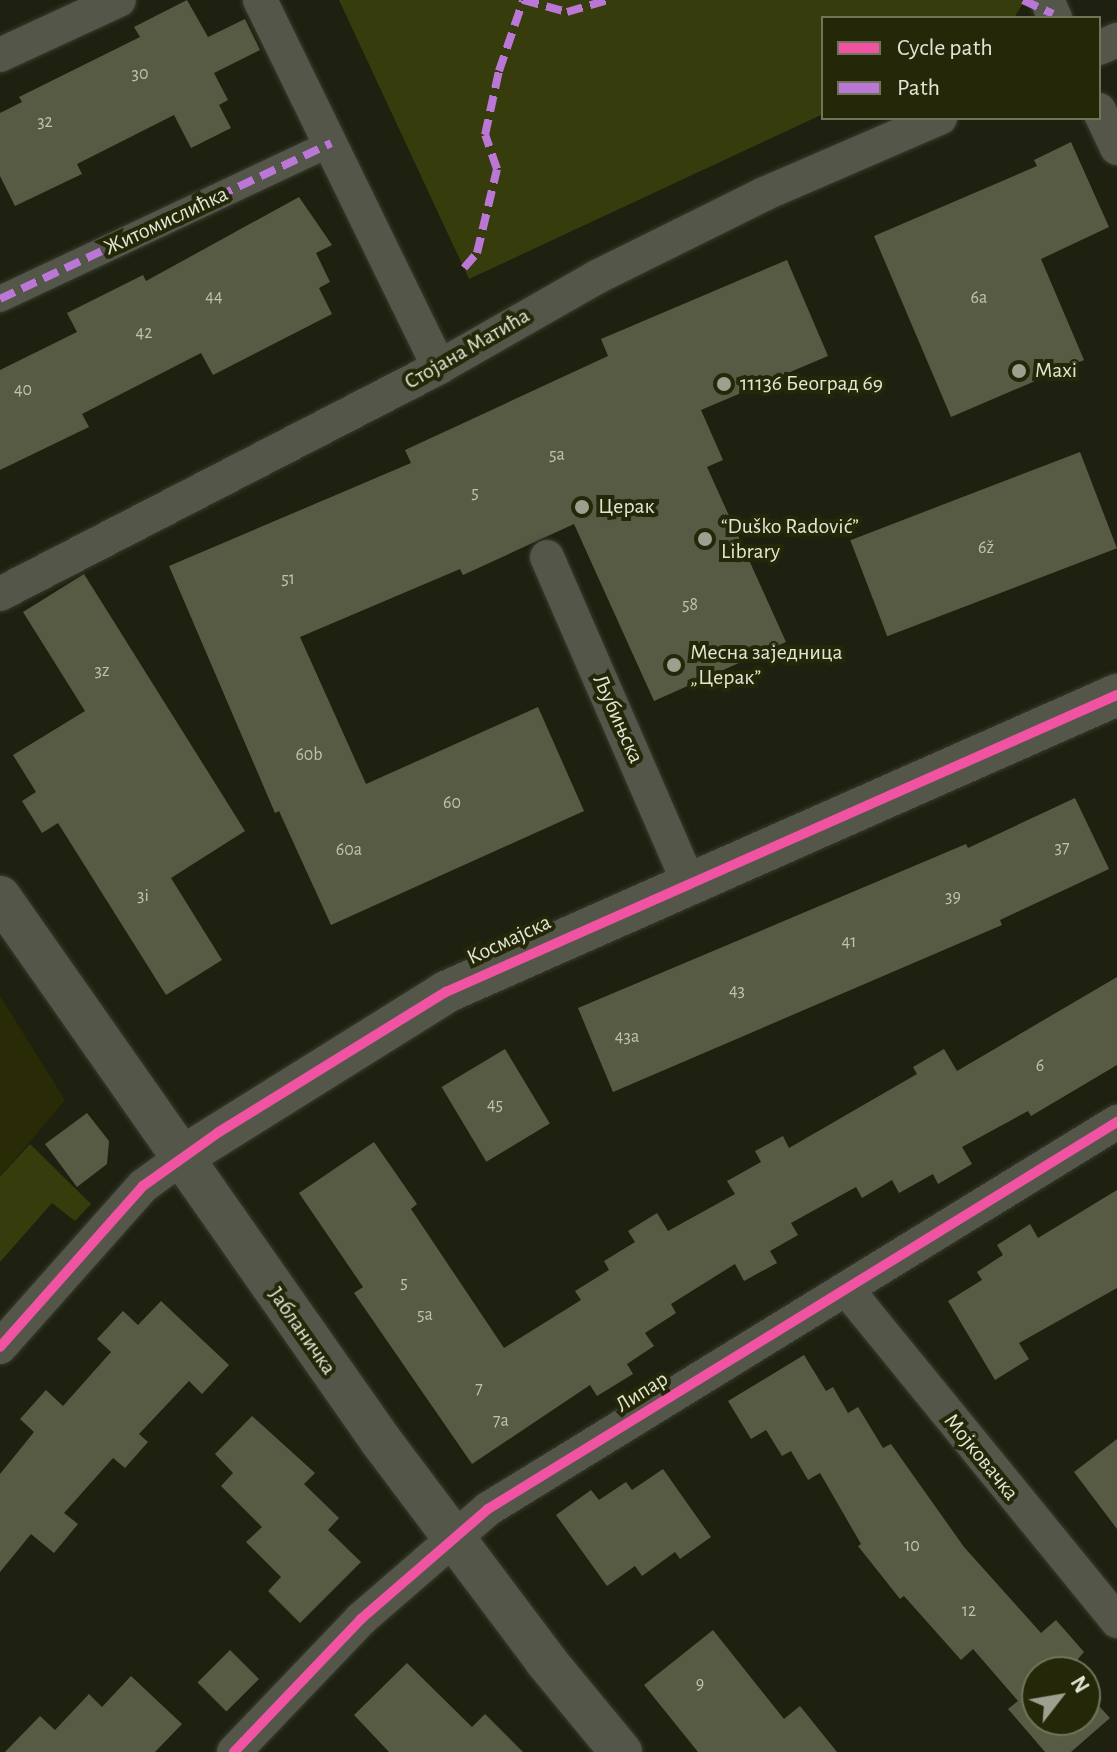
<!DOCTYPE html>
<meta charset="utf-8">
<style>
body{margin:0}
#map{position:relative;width:1117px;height:1752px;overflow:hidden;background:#1e210f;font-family:"Alegreya Sans",sans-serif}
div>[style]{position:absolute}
.built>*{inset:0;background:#282b06}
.green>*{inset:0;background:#373c0c}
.building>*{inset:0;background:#585b44;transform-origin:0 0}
.roads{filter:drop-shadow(0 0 2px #383a2e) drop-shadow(0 0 2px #383a2e)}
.pedestrian>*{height:26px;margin:-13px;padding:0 13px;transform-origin:13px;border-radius:13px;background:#535648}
.minor>*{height:34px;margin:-17px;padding:0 17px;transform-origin:17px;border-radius:17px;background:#535648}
.tertiary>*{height:42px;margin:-21px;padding:0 21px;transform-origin:21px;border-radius:21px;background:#535648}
.quiet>*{height:8px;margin-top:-4px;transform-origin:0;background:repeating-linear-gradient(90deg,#ba77d6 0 16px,transparent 0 24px)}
.cycleway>*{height:10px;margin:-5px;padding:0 5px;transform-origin:5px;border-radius:5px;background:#f153a3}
.dots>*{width:22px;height:22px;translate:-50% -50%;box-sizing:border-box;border:4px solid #242808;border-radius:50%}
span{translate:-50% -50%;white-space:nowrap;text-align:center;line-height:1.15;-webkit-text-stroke:8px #242808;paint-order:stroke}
.number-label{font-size:18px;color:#c0c2af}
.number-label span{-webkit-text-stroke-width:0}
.street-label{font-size:22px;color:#e2e5d3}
.poi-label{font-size:22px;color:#e2e5d3}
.left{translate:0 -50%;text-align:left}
.legend{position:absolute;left:821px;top:16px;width:280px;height:104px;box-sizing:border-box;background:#242808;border:2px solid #707459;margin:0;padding:10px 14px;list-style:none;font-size:24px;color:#e2e5d3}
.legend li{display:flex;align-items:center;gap:16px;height:40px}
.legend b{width:40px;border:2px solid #707459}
.north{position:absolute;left:1021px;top:1656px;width:80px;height:80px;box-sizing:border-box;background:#242808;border:2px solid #707459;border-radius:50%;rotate:59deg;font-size:22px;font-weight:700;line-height:32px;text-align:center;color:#e2e5d3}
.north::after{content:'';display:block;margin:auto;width:28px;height:36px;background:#9da08e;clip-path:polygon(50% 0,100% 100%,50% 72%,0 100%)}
</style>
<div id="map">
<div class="built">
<div style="clip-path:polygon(0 996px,65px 1100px,0 1177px)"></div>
</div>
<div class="green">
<div style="clip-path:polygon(339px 0,1025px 0,1014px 18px,823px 18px,823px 114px,469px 279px)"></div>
<div style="clip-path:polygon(30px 1144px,91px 1204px,75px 1221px,52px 1203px,0 1262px,0 1177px)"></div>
</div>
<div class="building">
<div style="clip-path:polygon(187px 0,208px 37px,245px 19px,260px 50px,214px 73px,228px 100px,219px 105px,231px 128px,191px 148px,174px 115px,77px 164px,82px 174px,15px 206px,0 176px,0 113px,22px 102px,19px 97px,140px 37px,134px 27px)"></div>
<div style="clip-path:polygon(1071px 142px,1109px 227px,1041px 259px,1084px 360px,951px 417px,874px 236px,1037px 166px,1034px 160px)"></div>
<div style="clip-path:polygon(299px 197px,332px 245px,316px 253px,330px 282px,319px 288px,332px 314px,213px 375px,201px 353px,82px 414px,89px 427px,0 470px,0 370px,77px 332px,67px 313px,143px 275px,146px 281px)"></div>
<div style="clip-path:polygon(787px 260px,828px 356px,701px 410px,723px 460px,707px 467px,786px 642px,654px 701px,574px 524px,463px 575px,460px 569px,300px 637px,366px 784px,538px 707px,584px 811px,331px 925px,279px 811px,275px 813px,169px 566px,411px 463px,405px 450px,608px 356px,601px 339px)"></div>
<div style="left:1080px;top:452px;width:103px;height:246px;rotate:69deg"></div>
<div style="clip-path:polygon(84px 574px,245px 831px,171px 878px,222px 960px,166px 995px,58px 823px,42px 833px,22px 801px,36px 792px,13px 755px,85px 711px,23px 612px)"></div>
<div style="clip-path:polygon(1075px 798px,1109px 869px,1000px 920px,1002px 925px,613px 1092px,578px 1008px,966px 844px,968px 848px)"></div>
<div style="clip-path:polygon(1117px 977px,1117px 1065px,1031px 1116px,1028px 1111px,962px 1147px,972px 1164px,938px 1184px,933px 1174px,899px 1193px,892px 1180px,862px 1198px,856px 1187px,791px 1223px,798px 1235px,770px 1251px,777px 1263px,744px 1281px,735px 1264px,671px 1304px,676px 1313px,645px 1333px,654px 1346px,627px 1364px,633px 1374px,597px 1396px,590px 1385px,472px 1464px,354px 1293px,363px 1287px,299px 1193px,374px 1142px,417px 1204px,411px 1209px,504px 1348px,581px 1300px,575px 1291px,609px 1270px,604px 1261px,635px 1242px,628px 1231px,657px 1213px,668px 1231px,735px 1194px,727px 1181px,761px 1162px,755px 1151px,783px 1136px,789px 1148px,917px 1074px,913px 1067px,944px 1049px,957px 1071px)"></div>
<div style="left:505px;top:1049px;width:87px;height:74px;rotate:59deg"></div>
<div style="clip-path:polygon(87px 1113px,109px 1141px,107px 1164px,77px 1187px,45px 1144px)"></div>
<div style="clip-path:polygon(1117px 1190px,1117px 1288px,1019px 1343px,1029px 1359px,995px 1380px,948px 1301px,982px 1280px,977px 1272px,1003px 1255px,997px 1245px,1030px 1224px,1038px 1238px)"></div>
<div style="clip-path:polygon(161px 1301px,229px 1365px,202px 1394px,189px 1381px,139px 1434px,148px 1442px,125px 1468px,113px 1458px,64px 1513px,78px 1524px,54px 1553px,31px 1534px,0 1572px,0 1474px,34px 1432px,20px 1419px,46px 1390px,63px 1406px,111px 1352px,97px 1339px,123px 1311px,138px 1325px)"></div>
<div style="clip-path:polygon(804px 1355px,826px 1391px,833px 1387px,848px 1413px,858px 1407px,883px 1448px,891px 1444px,964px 1547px,1041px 1633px,1056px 1620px,1084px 1652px,1067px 1672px,1037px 1672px,1037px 1720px,1085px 1720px,1085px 1691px,1110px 1718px,1071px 1752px,1045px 1752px,1008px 1709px,1018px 1701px,973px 1649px,961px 1660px,904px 1596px,900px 1599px,858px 1546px,861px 1544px,820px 1473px,808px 1480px,791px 1451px,782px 1456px,766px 1430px,751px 1439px,728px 1401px)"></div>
<div style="clip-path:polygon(252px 1416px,315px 1473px,304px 1484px,339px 1518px,328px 1530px,361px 1562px,300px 1623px,268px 1591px,281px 1577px,246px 1542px,262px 1527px,221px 1486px,233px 1473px,215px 1454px)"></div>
<div style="clip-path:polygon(1117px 1439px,1117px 1529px,1074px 1472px)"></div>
<div style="clip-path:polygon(663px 1469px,711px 1537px,680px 1559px,675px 1552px,642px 1576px,635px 1566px,607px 1586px,556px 1515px,591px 1490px,599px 1500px,626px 1482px,632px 1490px)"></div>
<div style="clip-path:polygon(713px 1630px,784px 1719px,800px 1706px,837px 1752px,698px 1752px,644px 1685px)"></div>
<div style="left:230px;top:1650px;width:41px;height:46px;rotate:45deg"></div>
<div style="clip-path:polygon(407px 1663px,472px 1727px,485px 1714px,523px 1752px,389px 1752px,354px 1715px)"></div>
<div style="clip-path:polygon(131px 1676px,182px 1724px,155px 1752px,5px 1752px,40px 1716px,55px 1730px,89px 1694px,102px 1707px)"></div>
</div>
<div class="roads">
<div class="pedestrian">
<div style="left:0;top:299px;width:366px;rotate:-25.2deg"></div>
</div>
<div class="minor">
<div style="left:260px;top:0;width:408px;rotate:64deg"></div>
<div style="left:1047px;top:0;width:20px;rotate:66deg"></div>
<div style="left:1099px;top:48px;width:20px;rotate:-24deg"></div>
<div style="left:0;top:55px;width:131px;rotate:-24.8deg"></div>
<div style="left:1099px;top:110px;width:42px;rotate:64.7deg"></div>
<div style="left:547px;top:557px;width:354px;rotate:66.5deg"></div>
<div style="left:0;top:594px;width:494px;rotate:-27.3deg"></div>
<div style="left:439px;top:367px;width:182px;rotate:-29.7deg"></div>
<div style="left:597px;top:277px;width:186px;rotate:-26.4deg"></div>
<div style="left:764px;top:194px;width:192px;rotate:-23.4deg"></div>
<div style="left:848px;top:1291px;width:426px;rotate:50.8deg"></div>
<div style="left:0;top:1347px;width:215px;rotate:-48.4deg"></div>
<div style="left:143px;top:1186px;width:51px;rotate:-36.2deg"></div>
<div style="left:234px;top:1752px;width:184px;rotate:-46.3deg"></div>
<div style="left:361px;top:1619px;width:168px;rotate:-40.9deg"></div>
<div style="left:488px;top:1509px;width:739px;rotate:-31.6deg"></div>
</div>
<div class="tertiary">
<div style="left:0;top:897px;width:664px;rotate:54.99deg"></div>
<div style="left:381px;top:1441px;width:275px;rotate:53.1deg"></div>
<div style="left:546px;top:1661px;width:118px;rotate:50.5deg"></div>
<div style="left:184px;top:1156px;width:309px;rotate:-32deg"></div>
<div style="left:446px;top:992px;width:734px;rotate:-23.88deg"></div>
</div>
</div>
<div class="quiet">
<div style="left:523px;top:0;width:46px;rotate:15.3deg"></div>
<div style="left:567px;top:12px;width:43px;rotate:-16.3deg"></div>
<div style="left:1023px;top:0;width:33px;rotate:25deg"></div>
<div style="left:464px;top:268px;width:20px;rotate:-49deg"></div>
<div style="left:477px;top:253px;width:86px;rotate:-76.6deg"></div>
<div style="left:497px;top:169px;width:36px;rotate:-109deg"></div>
<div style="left:485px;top:135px;width:66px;rotate:-77.7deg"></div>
<div style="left:499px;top:71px;width:74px;rotate:-71.1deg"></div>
<div style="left:0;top:299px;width:366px;rotate:-25.2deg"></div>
</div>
<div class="cycleway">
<div style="left:0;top:1347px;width:215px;rotate:-48.4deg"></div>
<div style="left:143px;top:1186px;width:93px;rotate:-35.4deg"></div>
<div style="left:219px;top:1132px;width:267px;rotate:-31.7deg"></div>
<div style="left:446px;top:992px;width:734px;rotate:-23.88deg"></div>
<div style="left:234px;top:1752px;width:184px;rotate:-46.3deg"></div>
<div style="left:361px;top:1619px;width:168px;rotate:-40.9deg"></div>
<div style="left:488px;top:1509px;width:739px;rotate:-31.6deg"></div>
</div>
<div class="dots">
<div style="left:1019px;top:371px;background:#9da08e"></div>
<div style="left:724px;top:384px;background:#9da08e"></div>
<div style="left:582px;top:507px;background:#9da08e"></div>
<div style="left:705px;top:539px;background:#9da08e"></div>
<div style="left:674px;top:665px;background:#9da08e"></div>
</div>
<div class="number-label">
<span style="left:140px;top:74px">30</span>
<span style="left:45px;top:122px">32</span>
<span style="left:214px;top:297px">44</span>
<span style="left:979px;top:298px">6a</span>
<span style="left:144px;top:333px">42</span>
<span style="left:23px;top:390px">40</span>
<span style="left:557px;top:455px">5a</span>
<span style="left:475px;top:493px">5</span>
<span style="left:986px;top:548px">6ž</span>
<span style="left:288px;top:579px">51</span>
<span style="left:690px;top:605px">58</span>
<span style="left:102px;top:671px">3z</span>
<span style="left:309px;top:755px">60b</span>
<span style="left:452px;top:803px">60</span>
<span style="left:1062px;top:848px">37</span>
<span style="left:349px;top:850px">60a</span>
<span style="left:143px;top:896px">3i</span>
<span style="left:953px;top:897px">39</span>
<span style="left:849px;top:942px">41</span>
<span style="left:737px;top:991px">43</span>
<span style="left:627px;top:1037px">43a</span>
<span style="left:1040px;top:1066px">6</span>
<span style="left:495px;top:1105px">45</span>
<span style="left:404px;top:1283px">5</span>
<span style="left:425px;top:1315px">5a</span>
<span style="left:479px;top:1389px">7</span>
<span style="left:501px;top:1421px">7a</span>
<span style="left:912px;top:1546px">10</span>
<span style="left:969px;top:1611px">12</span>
<span style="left:700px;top:1684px">9</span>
</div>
<div class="street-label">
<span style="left:166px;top:221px;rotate:-25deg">Житомислићка</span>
<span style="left:467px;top:349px;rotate:-30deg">Стојана Матића</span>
<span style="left:618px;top:719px;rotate:66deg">Љубињска</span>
<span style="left:509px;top:940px;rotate:-25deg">Космајска</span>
<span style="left:302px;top:1331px;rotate:55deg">Јабланичка</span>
<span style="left:642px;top:1392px;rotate:-32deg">Липар</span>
<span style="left:981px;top:1457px;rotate:51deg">Мојковачка</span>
</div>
<div class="poi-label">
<span class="left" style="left:1035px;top:371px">Maxi</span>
<span class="left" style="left:740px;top:384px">11136 Београд 69</span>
<span class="left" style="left:598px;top:507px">Церак</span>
<span class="left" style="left:721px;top:539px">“Duško Radović”<br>Library</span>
<span class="left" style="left:690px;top:665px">Месна заједница<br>„Церак”</span>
</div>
<ul class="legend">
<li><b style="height:10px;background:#f153a3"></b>Cycle path</li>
<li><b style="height:10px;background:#ba77d6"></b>Path</li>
</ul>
<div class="north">N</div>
</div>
